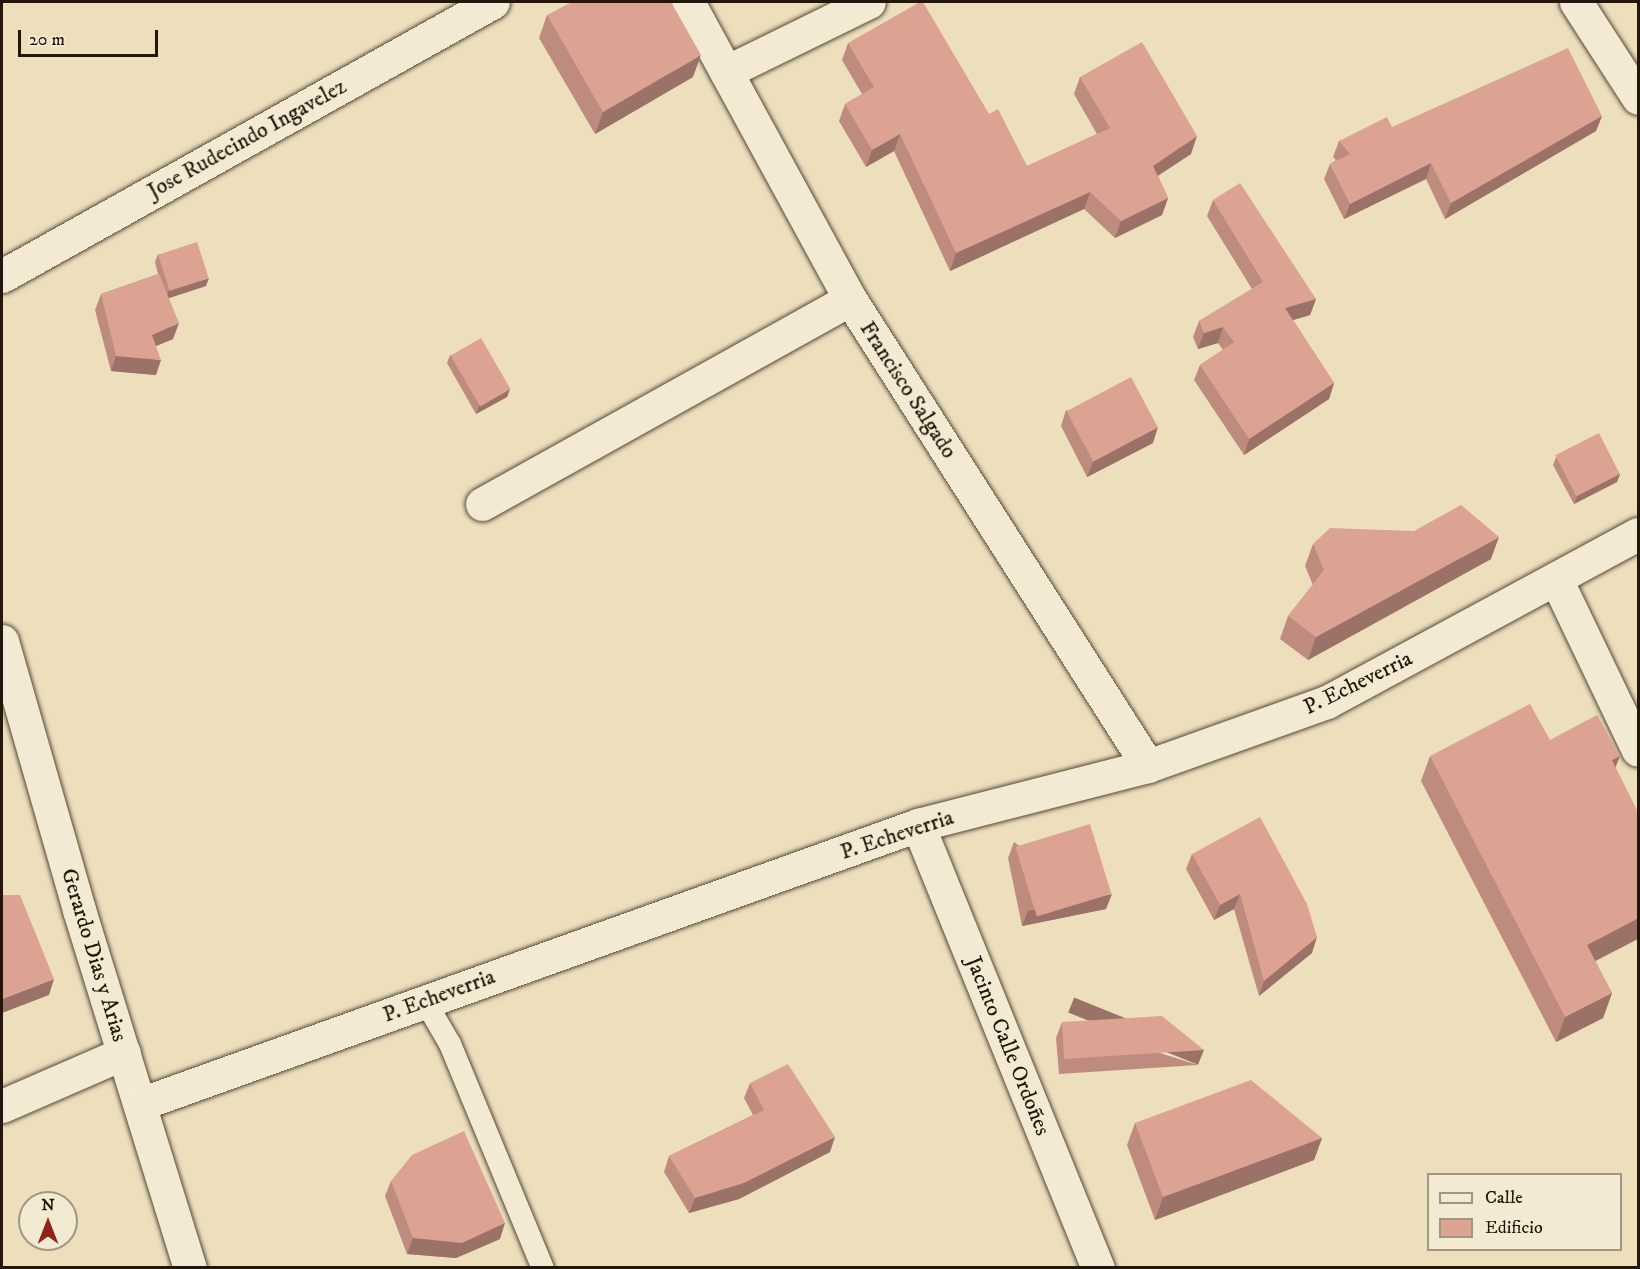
<!DOCTYPE html>
<meta charset="utf-8">
<style>
body{margin:0}
#map{position:relative;width:1640px;height:1269px;overflow:hidden;background:#eddfbc;font-family:"IM FELL DW Pica",serif}
div>[style]{position:absolute}
.roads{filter:drop-shadow(0 0 2px #564939) drop-shadow(0 0 2px #564939)}
.service>*{height:22px;margin:-11px;padding:0 11px;transform-origin:11px;border-radius:11px;background:#f3ead3}
.minor>*{height:33px;margin:-16.5px;padding:0 16.5px;transform-origin:16.5px;border-radius:16.5px;background:#f3ead3}
.tertiary>*{height:33px;margin:-16.5px;padding:0 16.5px;transform-origin:16.5px;border-radius:16.5px;background:#f3ead3}
.wall>*{inset:0;background:#bd8c7e}
.shaded-wall>*{inset:0;background:#9a7267;transform-origin:0 0}
.building>*{inset:0;background:#dca393;transform-origin:0 0}
span{translate:-50% -50%;white-space:nowrap;text-align:center;line-height:1.15;-webkit-text-stroke:5px #f3ead3;paint-order:stroke}
.street-label{font-size:22px;color:#23170d}
.frame{position:absolute;inset:0;border:3px solid #23170d;pointer-events:none}
.legend{position:absolute;left:1427px;top:1173px;width:195px;height:78px;box-sizing:border-box;background:#f3ead3;border:2px solid #a09684;margin:0;padding:8px 10px;list-style:none;font-size:18px;color:#23170d}
.legend li{display:flex;align-items:center;gap:12px;height:30px}
.legend b{width:30px;border:2px solid #a09684}
.north{position:absolute;left:18px;top:1191px;width:60px;height:60px;box-sizing:border-box;background:#f3ead3;border:2px solid #a09684;border-radius:50%;rotate:0deg;font-size:16px;font-weight:700;line-height:24px;text-align:center;color:#23170d}
.north::after{content:'';display:block;margin:auto;width:21px;height:27px;background:#8f2418;clip-path:polygon(50% 0,100% 100%,50% 72%,0 100%)}
.scale{position:absolute;left:18px;top:30px;width:140px;height:27px;box-sizing:border-box;border:3px solid #23170d;border-top:0;padding-left:8px;font-size:18px;line-height:21px;white-space:nowrap;color:#23170d;-webkit-text-stroke:4px #f3ead3;paint-order:stroke}
</style>
<div id="map">
<div class="roads">
<div class="service">
<div style="left:425px;top:1001px;width:50px;rotate:59.8deg"></div>
<div style="left:450px;top:1044px;width:243px;rotate:67.5deg"></div>
</div>
<div class="minor">
<div style="left:688px;top:2px;width:338px;rotate:61.4deg"></div>
<div style="left:850px;top:299px;width:554px;rotate:57.46deg"></div>
<div style="left:726px;top:72px;width:159px;rotate:-26.1deg"></div>
<div style="left:2px;top:276px;width:562px;rotate:-29.16deg"></div>
<div style="left:482px;top:504px;width:421px;rotate:-29.1deg"></div>
<div style="left:1557px;top:581px;width:187px;rotate:64.4deg"></div>
<div style="left:2px;top:641px;width:280px;rotate:74deg"></div>
<div style="left:79px;top:910px;width:375px;rotate:72.8deg"></div>
<div style="left:918px;top:825px;width:478px;rotate:67.9deg"></div>
<div style="left:140px;top:1104px;width:827px;rotate:-19.73deg"></div>
<div style="left:918px;top:825px;width:237px;rotate:-14.4deg"></div>
<div style="left:1148px;top:766px;width:190px;rotate:-19.7deg"></div>
<div style="left:1327px;top:702px;width:353px;rotate:-28.4deg"></div>
<div style="left:2px;top:1106px;width:133px;rotate:-23.5deg"></div>
</div>
<div class="tertiary">
<div style="left:1576px;top:2px;width:114px;rotate:57.1deg"></div>
</div>
</div>
<div class="wall">
<div style="clip-path:polygon(547px 15px,693px 77px,595px 134px,539px 38px)"></div>
<div style="clip-path:polygon(848px 43px,989px 114px,1027px 166px,1097px 134px,1074px 94px,1080px 77px,1191px 154px,1158px 176px,1168px 198px,1162px 215px,1115px 238px,1084px 209px,950px 271px,894px 151px,866px 167px,839px 121px,845px 104px,862px 94px,842px 60px)"></div>
<div style="clip-path:polygon(1602px 116px,1596px 131px,1445px 219px,1426px 179px,1344px 219px,1324px 179px,1330px 164px,1336px 160px,1333px 157px,1339px 141px,1392px 127px)"></div>
<div style="clip-path:polygon(1213px 200px,1316px 299px,1310px 315px,1293px 320px,1334px 383px,1329px 399px,1244px 455px,1194px 380px,1200px 365px,1223px 350px,1218px 343px,1198px 349px,1193px 337px,1199px 321px,1252px 289px,1207px 216px)"></div>
<div style="clip-path:polygon(158px 254px,206px 286px,169px 298px,173px 339px,156px 346px,156px 375px,111px 371px,95px 310px,101px 294px,158px 274px,155px 262px)"></div>
<div style="clip-path:polygon(450px 355px,510px 389px,507px 397px,476px 414px,447px 363px)"></div>
<div style="clip-path:polygon(1066px 410px,1153px 443px,1087px 477px,1061px 426px)"></div>
<div style="clip-path:polygon(1556px 457px,1620px 474px,1617px 482px,1574px 504px,1553px 465px)"></div>
<div style="clip-path:polygon(1313px 544px,1491px 559px,1308px 660px,1280px 639px,1288px 616px,1313px 585px,1305px 566px)"></div>
<div style="clip-path:polygon(1550px 740px,1620px 756px,1615px 767px,1595px 961px,1612px 993px,1603px 1018px,1556px 1042px,1421px 781px,1430px 756px)"></div>
<div style="clip-path:polygon(1014px 842px,1106px 909px,1022px 926px,1008px 858px)"></div>
<div style="clip-path:polygon(1192px 854px,1312px 953px,1259px 996px,1234px 909px,1214px 920px,1186px 869px)"></div>
<div style="clip-path:polygon(1062px 1022px,1198px 1065px,1059px 1074px,1056px 1038px)"></div>
<div style="clip-path:polygon(750px 1083px,830px 1152px,739px 1199px,689px 1213px,664px 1172px,669px 1156px,753px 1115px,744px 1098px)"></div>
<div style="clip-path:polygon(1135px 1123px,1322px 1138px,1314px 1160px,1155px 1220px,1127px 1145px)"></div>
<div style="clip-path:polygon(391px 1181px,500px 1239px,456px 1258px,407px 1254px,385px 1196px)"></div>
</div>
<div class="shaded-wall">
<div style="clip-path:polygon(701px 55px,693px 77px,595px 134px,603px 112px)"></div>
<div style="clip-path:polygon(1602px 116px,1596px 131px,1445px 219px,1451px 203px)"></div>
<div style="clip-path:polygon(900px 134px,894px 151px,866px 167px,872px 150px)"></div>
<div style="clip-path:polygon(1197px 136px,1191px 154px,1146px 183px,1153px 166px)"></div>
<div style="clip-path:polygon(1431px 163px,1426px 179px,1344px 219px,1350px 204px)"></div>
<div style="clip-path:polygon(1090px 192px,1084px 209px,950px 271px,956px 253px)"></div>
<div style="clip-path:polygon(1168px 198px,1162px 215px,1115px 238px,1121px 221px)"></div>
<div style="clip-path:polygon(209px 278px,206px 286px,166px 299px,168px 291px)"></div>
<div style="clip-path:polygon(1316px 299px,1310px 315px,1280px 324px,1285px 308px)"></div>
<div style="clip-path:polygon(179px 323px,173px 339px,146px 350px,152px 335px)"></div>
<div style="clip-path:polygon(1223px 327px,1218px 343px,1198px 349px,1204px 333px)"></div>
<div style="clip-path:polygon(116px 356px,161px 360px,156px 375px,111px 371px)"></div>
<div style="clip-path:polygon(1334px 383px,1329px 399px,1244px 455px,1249px 439px)"></div>
<div style="clip-path:polygon(510px 389px,507px 397px,476px 414px,479px 406px)"></div>
<div style="clip-path:polygon(1158px 427px,1153px 443px,1087px 477px,1093px 462px)"></div>
<div style="clip-path:polygon(1620px 474px,1617px 482px,1574px 504px,1577px 496px)"></div>
<div style="clip-path:polygon(1499px 537px,1491px 559px,1308px 660px,1316px 637px)"></div>
<div style="clip-path:polygon(1620px 756px,1610px 781px,1612px 760px)"></div>
<div style="clip-path:polygon(1112px 894px,1106px 909px,1022px 926px,1028px 911px)"></div>
<div style="clip-path:polygon(1240px 894px,1234px 909px,1214px 920px,1220px 905px)"></div>
<div style="clip-path:polygon(1638px 918px,1638px 939px,1578px 970px,1587px 945px)"></div>
<div style="clip-path:polygon(1317px 937px,1312px 953px,1259px 996px,1264px 981px)"></div>
<div style="clip-path:polygon(54px 979px,49px 995px,2px 1013px,2px 999px)"></div>
<div style="clip-path:polygon(1612px 993px,1603px 1018px,1556px 1042px,1565px 1017px)"></div>
<div style="left:1204px;top:1050px;width:16px;height:140px;rotate:112deg"></div>
<div style="clip-path:polygon(835px 1137px,830px 1152px,739px 1199px,689px 1213px,695px 1198px)"></div>
<div style="clip-path:polygon(1322px 1138px,1314px 1160px,1155px 1220px,1163px 1197px)"></div>
<div style="clip-path:polygon(505px 1223px,500px 1239px,456px 1258px,407px 1254px,413px 1238px)"></div>
</div>
<div class="building">
<div style="clip-path:polygon(572px 2px,671px 2px,701px 55px,603px 112px,547px 15px)"></div>
<div style="clip-path:polygon(920px 2px,923px 2px,989px 114px,998px 109px,1027px 166px,1110px 128px,1080px 77px,1142px 42px,1197px 136px,1153px 166px,1168px 198px,1121px 221px,1090px 192px,956px 253px,900px 134px,872px 150px,845px 104px,874px 87px,848px 43px)"></div>
<div style="clip-path:polygon(1568px 48px,1602px 116px,1451px 203px,1431px 163px,1350px 204px,1330px 164px,1350px 154px,1339px 141px,1387px 117px,1392px 127px)"></div>
<div style="clip-path:polygon(1240px 183px,1316px 299px,1285px 308px,1334px 383px,1249px 439px,1200px 365px,1234px 342px,1223px 327px,1204px 333px,1199px 321px,1263px 282px,1213px 200px)"></div>
<div style="left:197px;top:242px;width:38px;height:41px;rotate:72deg"></div>
<div style="clip-path:polygon(159px 274px,179px 323px,152px 335px,161px 360px,116px 356px,101px 294px)"></div>
<div style="left:481px;top:338px;width:59px;height:35px;rotate:60deg"></div>
<div style="left:1131px;top:377px;width:57px;height:73px;rotate:62deg"></div>
<div style="left:1599px;top:433px;width:46px;height:49px;rotate:63deg"></div>
<div style="clip-path:polygon(1461px 505px,1499px 537px,1316px 637px,1288px 616px,1324px 570px,1313px 544px,1330px 528px,1414px 531px)"></div>
<div style="clip-path:polygon(1530px 704px,1550px 740px,1597px 715px,1620px 756px,1612px 760px,1638px 812px,1638px 918px,1587px 945px,1612px 993px,1565px 1017px,1430px 756px)"></div>
<div style="clip-path:polygon(1260px 817px,1307px 904px,1317px 937px,1264px 981px,1240px 894px,1220px 905px,1192px 854px)"></div>
<div style="left:1090px;top:824px;width:73px;height:78px;rotate:73deg"></div>
<div style="clip-path:polygon(2px 895px,20px 895px,54px 979px,2px 999px)"></div>
<div style="clip-path:polygon(1162px 1016px,1204px 1050px,1064px 1059px,1062px 1022px)"></div>
<div style="clip-path:polygon(788px 1064px,835px 1137px,744px 1183px,695px 1198px,669px 1156px,764px 1110px,750px 1083px)"></div>
<div style="clip-path:polygon(1251px 1080px,1322px 1138px,1163px 1197px,1135px 1123px)"></div>
<div style="clip-path:polygon(464px 1131px,505px 1223px,462px 1243px,413px 1238px,391px 1181px,412px 1155px)"></div>
</div>
<div class="street-label">
<span style="left:247px;top:139px;rotate:-29deg">Jose Rudecindo Ingavelez</span>
<span style="left:908px;top:390px;rotate:57deg">Francisco Salgado</span>
<span style="left:1358px;top:683px;rotate:-26deg">P. Echeverria</span>
<span style="left:897px;top:835px;rotate:-18deg">P. Echeverria</span>
<span style="left:94px;top:955px;rotate:73deg">Gerardo Dias y Arias</span>
<span style="left:439px;top:996px;rotate:-20deg">P. Echeverria</span>
<span style="left:1008px;top:1046px;rotate:68deg">Jacinto Calle Ordoñes</span>
</div>
<div class="frame"></div>
<ul class="legend">
<li><b style="height:8px;background:#f3ead3"></b>Calle</li>
<li><b style="height:16px;background:#dca393"></b>Edificio</li>
</ul>
<div class="north">N</div>
<div class="scale">20 m</div>
</div>
